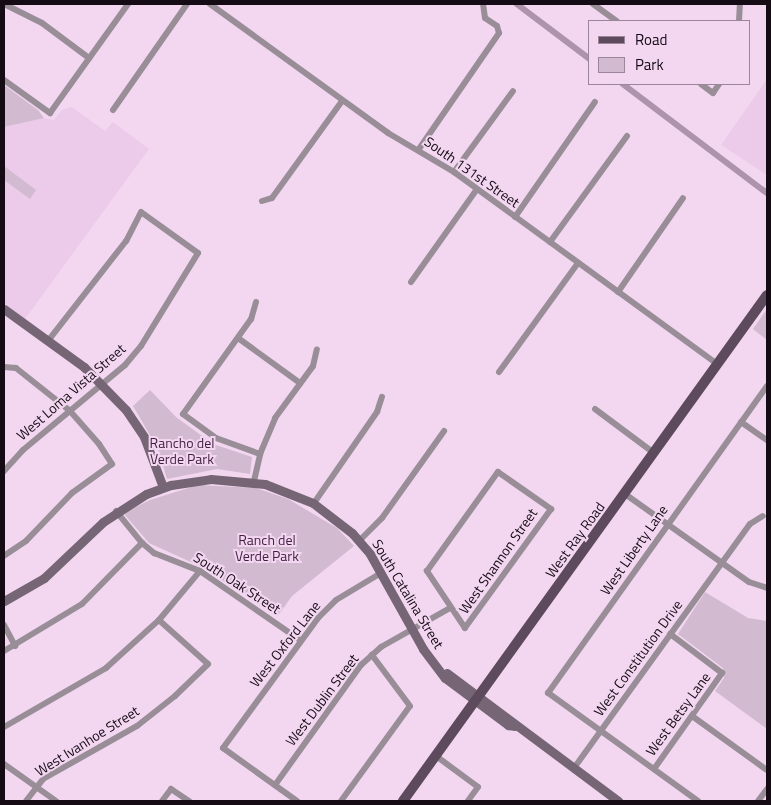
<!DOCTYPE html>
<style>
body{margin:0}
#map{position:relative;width:771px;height:805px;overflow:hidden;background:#f3d7f1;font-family:"Titillium Web",sans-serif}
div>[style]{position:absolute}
.built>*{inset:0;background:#eccae9}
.green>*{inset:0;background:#d2bad0}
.canal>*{height:5.5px;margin:-2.75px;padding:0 2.75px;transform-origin:2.75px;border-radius:2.75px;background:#ad93ab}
.street>*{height:6px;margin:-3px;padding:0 3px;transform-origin:3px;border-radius:3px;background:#998e98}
.secondary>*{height:9px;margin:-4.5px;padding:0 4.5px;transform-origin:4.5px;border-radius:4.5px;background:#766675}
.primary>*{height:10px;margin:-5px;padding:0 5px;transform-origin:5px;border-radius:5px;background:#5d4a5c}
span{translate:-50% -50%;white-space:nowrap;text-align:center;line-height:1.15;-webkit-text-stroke:4px #f3d7f1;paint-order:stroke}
.street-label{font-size:14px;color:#150b14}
.park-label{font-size:14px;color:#411e41}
.frame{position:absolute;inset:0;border:5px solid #150b14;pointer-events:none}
.legend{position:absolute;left:588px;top:20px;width:162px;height:65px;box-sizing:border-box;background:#f3d7f1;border:1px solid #9a8599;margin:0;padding:6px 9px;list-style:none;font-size:15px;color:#150b14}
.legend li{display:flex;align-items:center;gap:10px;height:25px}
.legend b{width:25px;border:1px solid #9a8599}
</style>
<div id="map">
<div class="built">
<div style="clip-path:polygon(767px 79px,767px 175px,721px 145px)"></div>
<div style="clip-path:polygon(72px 107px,105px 131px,113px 122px,149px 149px,25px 319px,4px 303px,4px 127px,44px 118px,54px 120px,62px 110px)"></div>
</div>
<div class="green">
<div style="clip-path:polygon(4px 85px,38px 110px,44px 118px,4px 127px)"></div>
<div style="clip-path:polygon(4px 166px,36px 190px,30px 199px,4px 180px)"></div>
<div style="clip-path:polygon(767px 309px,767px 340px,753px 329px)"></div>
<div style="clip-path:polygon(150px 390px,176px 417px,213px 444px,252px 457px,250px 474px,217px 469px,167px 479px,158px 449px,133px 406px)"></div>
<div style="clip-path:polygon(198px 485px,256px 488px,288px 499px,337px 528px,354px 546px,292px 596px,277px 617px,204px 568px,149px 543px,125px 515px,126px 512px,150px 500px)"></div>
<div style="clip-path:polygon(705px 592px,748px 618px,767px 621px,767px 729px,715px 691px,724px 678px,723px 668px,678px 634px)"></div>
</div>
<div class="canal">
<div style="left:517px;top:4px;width:91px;rotate:37deg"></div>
<div style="left:623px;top:84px;width:181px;rotate:37.1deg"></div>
</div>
<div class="street">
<div style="left:4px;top:4px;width:42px;rotate:26.6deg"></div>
<div style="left:42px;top:23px;width:59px;rotate:36.7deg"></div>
<div style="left:210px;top:4px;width:220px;rotate:35.9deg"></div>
<div style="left:388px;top:133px;width:77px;rotate:30.6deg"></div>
<div style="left:454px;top:172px;width:326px;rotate:36.1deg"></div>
<div style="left:593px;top:4px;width:29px;rotate:36deg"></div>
<div style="left:739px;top:21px;width:17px;rotate:-87deg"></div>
<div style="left:4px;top:80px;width:57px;rotate:35.7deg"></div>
<div style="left:50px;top:113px;width:134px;rotate:-54.4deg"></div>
<div style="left:701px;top:84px;width:15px;rotate:37deg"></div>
<div style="left:713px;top:93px;width:11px;rotate:-56deg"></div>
<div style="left:113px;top:110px;width:129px;rotate:-55.1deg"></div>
<div style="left:419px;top:149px;width:141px;rotate:-55.4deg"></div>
<div style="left:499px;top:33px;width:7px;rotate:-106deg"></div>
<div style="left:497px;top:26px;width:14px;rotate:-146deg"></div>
<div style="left:485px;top:18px;width:14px;rotate:-98deg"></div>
<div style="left:454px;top:172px;width:100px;rotate:-53.9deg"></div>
<div style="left:262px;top:201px;width:10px;rotate:-17deg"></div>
<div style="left:272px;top:198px;width:120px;rotate:-54.2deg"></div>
<div style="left:515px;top:217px;width:140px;rotate:-55.2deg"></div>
<div style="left:550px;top:242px;width:131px;rotate:-54deg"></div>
<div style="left:411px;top:282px;width:114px;rotate:-54.6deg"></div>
<div style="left:618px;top:292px;width:114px;rotate:-55.3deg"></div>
<div style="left:256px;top:302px;width:18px;rotate:106deg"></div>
<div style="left:251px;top:319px;width:117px;rotate:125.6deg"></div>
<div style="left:183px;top:414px;width:41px;rotate:36deg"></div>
<div style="left:216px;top:438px;width:47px;rotate:20deg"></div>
<div style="left:238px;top:338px;width:77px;rotate:36deg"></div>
<div style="left:4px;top:367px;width:12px;rotate:5deg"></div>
<div style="left:16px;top:368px;width:69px;rotate:38.5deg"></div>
<div style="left:70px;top:411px;width:44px;rotate:48.7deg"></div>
<div style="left:99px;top:444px;width:24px;rotate:57deg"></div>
<div style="left:112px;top:464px;width:49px;rotate:144.1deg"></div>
<div style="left:72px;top:493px;width:66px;rotate:133.8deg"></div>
<div style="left:26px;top:541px;width:27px;rotate:146deg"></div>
<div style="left:499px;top:372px;width:135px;rotate:-54.1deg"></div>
<div style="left:595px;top:409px;width:74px;rotate:36.7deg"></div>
<div style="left:741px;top:422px;width:32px;rotate:35deg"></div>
<div style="left:4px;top:471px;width:28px;rotate:-48deg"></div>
<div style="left:23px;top:450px;width:133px;rotate:-39.8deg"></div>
<div style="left:125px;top:365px;width:25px;rotate:-50deg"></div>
<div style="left:141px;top:346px;width:109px;rotate:-58.5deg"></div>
<div style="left:198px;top:253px;width:70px;rotate:-144.3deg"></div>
<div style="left:141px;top:212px;width:33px;rotate:117deg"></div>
<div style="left:126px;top:241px;width:127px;rotate:128deg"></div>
<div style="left:498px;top:472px;width:65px;rotate:34.9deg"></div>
<div style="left:551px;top:509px;width:147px;rotate:125.9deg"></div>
<div style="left:465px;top:628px;width:69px;rotate:-123.7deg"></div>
<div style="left:427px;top:571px;width:122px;rotate:-54.4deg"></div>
<div style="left:254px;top:481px;width:28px;rotate:-77deg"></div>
<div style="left:260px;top:454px;width:39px;rotate:-67deg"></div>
<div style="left:275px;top:418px;width:64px;rotate:-53.8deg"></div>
<div style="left:313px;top:366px;width:17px;rotate:-77deg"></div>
<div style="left:625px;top:494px;width:152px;rotate:35.4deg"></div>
<div style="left:749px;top:582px;width:19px;rotate:18deg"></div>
<div style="left:314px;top:503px;width:111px;rotate:-55.3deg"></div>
<div style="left:377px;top:412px;width:16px;rotate:-72deg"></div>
<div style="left:116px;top:511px;width:41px;rotate:50.9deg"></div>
<div style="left:142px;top:543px;width:16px;rotate:40deg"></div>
<div style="left:154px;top:553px;width:49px;rotate:21.4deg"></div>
<div style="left:200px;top:571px;width:121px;rotate:34.6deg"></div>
<div style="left:359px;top:541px;width:33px;rotate:-45deg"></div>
<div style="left:382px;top:518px;width:107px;rotate:-54.5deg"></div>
<div style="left:4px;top:625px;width:24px;rotate:62deg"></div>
<div style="left:4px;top:651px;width:91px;rotate:-31.1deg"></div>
<div style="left:82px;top:604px;width:86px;rotate:-45.5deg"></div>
<div style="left:692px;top:716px;width:92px;rotate:35.8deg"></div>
<div style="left:4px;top:727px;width:118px;rotate:-30deg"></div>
<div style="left:106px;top:668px;width:72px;rotate:-42.2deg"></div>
<div style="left:159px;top:620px;width:64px;rotate:-50.1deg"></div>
<div style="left:436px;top:756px;width:52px;rotate:36.4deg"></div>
<div style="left:478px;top:787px;width:17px;rotate:126deg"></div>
<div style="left:4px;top:764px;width:64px;rotate:35.4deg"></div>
<div style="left:574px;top:768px;width:301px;rotate:-54.2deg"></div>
<div style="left:750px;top:524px;width:15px;rotate:-32deg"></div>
<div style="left:654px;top:769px;width:118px;rotate:-54.7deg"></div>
<div style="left:722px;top:673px;width:65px;rotate:-143.1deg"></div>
<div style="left:275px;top:785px;width:148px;rotate:-54.4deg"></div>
<div style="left:361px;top:665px;width:27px;rotate:-42deg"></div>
<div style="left:381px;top:647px;width:79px;rotate:-29.5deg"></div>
<div style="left:26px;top:801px;width:28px;rotate:-52deg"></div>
<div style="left:43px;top:779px;width:108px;rotate:-29.4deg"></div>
<div style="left:137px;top:726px;width:48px;rotate:-38.3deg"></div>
<div style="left:175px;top:696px;width:46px;rotate:-44.1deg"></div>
<div style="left:208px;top:664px;width:66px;rotate:-138.1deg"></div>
<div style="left:162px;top:801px;width:15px;rotate:-53deg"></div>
<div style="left:171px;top:789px;width:22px;rotate:34deg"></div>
<div style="left:297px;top:801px;width:91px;rotate:-144.4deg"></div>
<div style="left:223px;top:748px;width:161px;rotate:-53.8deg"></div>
<div style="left:318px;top:618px;width:25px;rotate:-45deg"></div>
<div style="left:336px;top:600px;width:52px;rotate:-31deg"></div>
<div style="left:341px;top:801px;width:117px;rotate:-54deg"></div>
<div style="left:410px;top:706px;width:64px;rotate:-126.7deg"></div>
<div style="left:698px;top:801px;width:185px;rotate:-144.2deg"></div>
<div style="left:548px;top:693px;width:377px;rotate:-54.5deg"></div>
<div style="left:758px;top:801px;width:15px;rotate:-53deg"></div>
</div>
<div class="secondary">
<div style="left:4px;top:309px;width:99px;rotate:35.9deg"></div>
<div style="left:84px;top:367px;width:60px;rotate:45.7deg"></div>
<div style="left:126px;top:410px;width:32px;rotate:56deg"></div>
<div style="left:144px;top:437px;width:53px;rotate:69.2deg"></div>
<div style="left:4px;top:601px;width:46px;rotate:-29.9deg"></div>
<div style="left:44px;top:578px;width:81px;rotate:-43.5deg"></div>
<div style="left:103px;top:522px;width:51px;rotate:-33.1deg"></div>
<div style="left:146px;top:494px;width:27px;rotate:-20deg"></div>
<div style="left:171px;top:485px;width:40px;rotate:-8.5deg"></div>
<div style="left:211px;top:479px;width:54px;rotate:5.3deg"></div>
<div style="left:265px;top:484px;width:52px;rotate:21.6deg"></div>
<div style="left:313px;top:503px;width:49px;rotate:37.6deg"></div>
<div style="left:352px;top:533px;width:28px;rotate:49deg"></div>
<div style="left:370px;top:554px;width:109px;rotate:60.8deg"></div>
<div style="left:423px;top:649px;width:36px;rotate:53deg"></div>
<div style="left:445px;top:678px;width:79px;rotate:36.7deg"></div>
<div style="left:508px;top:725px;width:7px;rotate:8deg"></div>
<div style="left:447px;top:673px;width:214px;rotate:36.8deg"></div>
</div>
<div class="primary">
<div style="left:403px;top:801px;width:623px;rotate:-54.27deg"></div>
</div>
<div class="street-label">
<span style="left:472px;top:172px;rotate:35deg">South 131st Street</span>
<span style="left:71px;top:392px;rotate:-41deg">West Loma Vista Street</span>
<span style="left:575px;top:540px;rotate:-54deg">West Ray Road</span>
<span style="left:634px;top:550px;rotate:-55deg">West Liberty Lane</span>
<span style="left:498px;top:561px;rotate:-55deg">West Shannon Street</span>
<span style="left:237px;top:583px;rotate:33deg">South Oak Street</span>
<span style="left:408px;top:594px;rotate:59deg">South Catalina Street</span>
<span style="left:285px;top:644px;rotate:-52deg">West Oxford Lane</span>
<span style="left:638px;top:658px;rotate:-54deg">West Constitution Drive</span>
<span style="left:322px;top:700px;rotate:-53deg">West Dublin Street</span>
<span style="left:678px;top:714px;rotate:-54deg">West Betsy Lane</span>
<span style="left:87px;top:741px;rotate:-32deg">West Ivanhoe Street</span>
</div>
<div class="park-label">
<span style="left:182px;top:451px">Rancho del<br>Verde Park</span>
<span style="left:267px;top:548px">Ranch del<br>Verde Park</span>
</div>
<div class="frame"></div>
<ul class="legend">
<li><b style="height:6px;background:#5d4a5c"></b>Road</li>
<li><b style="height:14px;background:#d2bad0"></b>Park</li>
</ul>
</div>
